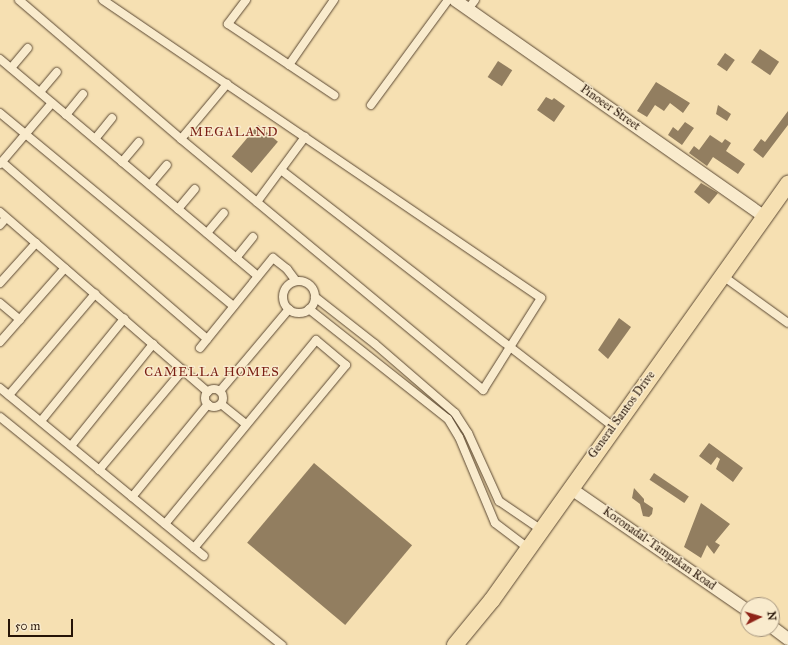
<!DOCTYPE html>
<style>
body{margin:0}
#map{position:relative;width:788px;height:645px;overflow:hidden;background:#f6e0b2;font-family:"IM FELL Great Primer",serif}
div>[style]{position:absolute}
.building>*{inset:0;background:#927e60;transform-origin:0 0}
.roads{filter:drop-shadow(0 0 1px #5a4732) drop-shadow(0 0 1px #5a4732)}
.street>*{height:8px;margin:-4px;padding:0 4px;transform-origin:4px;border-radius:4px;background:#f9ebcd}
.street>.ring{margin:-4px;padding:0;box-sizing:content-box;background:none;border:8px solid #f9ebcd;border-radius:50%}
.secondary>*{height:12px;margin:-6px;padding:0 6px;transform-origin:6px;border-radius:6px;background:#f9ebcd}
.highway>*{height:16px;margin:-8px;padding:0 8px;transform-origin:8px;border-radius:8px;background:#f6e0b2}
span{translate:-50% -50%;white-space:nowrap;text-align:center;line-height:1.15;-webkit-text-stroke:3px #f9ebcd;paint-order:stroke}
.street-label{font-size:12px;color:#261407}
.neighbourhood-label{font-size:13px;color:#7a1f14;letter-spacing:1px}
.north{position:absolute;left:740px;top:597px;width:40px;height:40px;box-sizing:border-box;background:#f9ebcd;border:1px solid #a5957e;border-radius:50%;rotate:85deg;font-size:11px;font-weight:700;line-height:16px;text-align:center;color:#261407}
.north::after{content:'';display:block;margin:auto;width:14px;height:18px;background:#8f2418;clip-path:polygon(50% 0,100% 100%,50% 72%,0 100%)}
.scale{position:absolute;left:8px;top:619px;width:65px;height:18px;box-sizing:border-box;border:2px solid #261407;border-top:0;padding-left:5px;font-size:12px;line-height:14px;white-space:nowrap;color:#261407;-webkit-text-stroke:3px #f9ebcd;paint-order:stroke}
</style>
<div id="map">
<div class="building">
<div style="left:760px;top:49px;width:23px;height:16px;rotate:34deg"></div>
<div style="left:725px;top:53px;width:12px;height:14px;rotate:35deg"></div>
<div style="left:498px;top:61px;width:17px;height:19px;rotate:33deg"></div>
<div style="clip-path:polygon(656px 82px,690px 103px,683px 113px,670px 103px,664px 111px,655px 105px,647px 117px,637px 111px)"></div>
<div style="clip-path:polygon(546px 97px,552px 100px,554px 98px,565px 106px,554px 122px,537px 110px)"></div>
<div style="clip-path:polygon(718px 105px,731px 114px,727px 121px,716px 114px)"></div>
<div style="clip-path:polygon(788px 111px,788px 125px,763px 158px,753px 150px,761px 139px,765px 142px)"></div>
<div style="clip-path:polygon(685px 122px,694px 128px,682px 145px,668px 135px,673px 127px,678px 131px)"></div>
<div style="left:258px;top:125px;width:26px;height:41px;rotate:40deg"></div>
<div style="clip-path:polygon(710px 135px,722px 143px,725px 139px,731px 143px,726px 151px,745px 164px,738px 174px,713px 157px,707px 166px,689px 153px,694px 146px,699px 150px)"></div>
<div style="clip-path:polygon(701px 183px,718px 193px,709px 204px,694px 192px)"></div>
<div style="clip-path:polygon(619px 318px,631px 327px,608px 359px,598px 350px)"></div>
<div style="clip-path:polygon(709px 443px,743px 468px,733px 482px,716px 469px,720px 459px,717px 457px,711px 465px,699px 456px)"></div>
<div style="left:314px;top:463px;width:128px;height:104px;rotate:40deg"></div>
<div style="left:654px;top:473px;width:42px;height:8px;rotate:34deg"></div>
<div style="clip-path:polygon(634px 488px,644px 499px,644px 502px,653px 508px,652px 514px,649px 517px,643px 516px,640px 504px,632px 498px)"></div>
<div style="clip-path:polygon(701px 503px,730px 524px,715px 542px,720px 545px,714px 554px,707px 545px,701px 558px,684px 547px)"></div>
</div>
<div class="roads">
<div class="street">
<div style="left:19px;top:0;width:213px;rotate:40.6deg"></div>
<div style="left:181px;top:139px;width:393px;rotate:39.7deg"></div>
<div style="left:483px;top:390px;width:109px;rotate:-57.8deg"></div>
<div style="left:541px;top:298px;width:530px;rotate:-145.77deg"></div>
<div style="left:246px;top:0;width:30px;rotate:127deg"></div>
<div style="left:228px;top:24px;width:128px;rotate:33.8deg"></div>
<div style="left:468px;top:9px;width:11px;rotate:-52deg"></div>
<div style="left:0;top:59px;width:337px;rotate:40.1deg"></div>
<div style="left:289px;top:65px;width:79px;rotate:-55.3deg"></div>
<div style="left:11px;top:68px;width:26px;rotate:-50deg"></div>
<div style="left:40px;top:92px;width:26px;rotate:-50deg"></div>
<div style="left:371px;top:105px;width:130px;rotate:-53.7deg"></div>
<div style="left:0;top:113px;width:303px;rotate:39.6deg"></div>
<div style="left:66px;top:115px;width:27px;rotate:-51deg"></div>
<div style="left:95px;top:139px;width:27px;rotate:-51deg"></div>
<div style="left:181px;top:139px;width:72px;rotate:-50.1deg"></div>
<div style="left:2px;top:162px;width:271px;rotate:40.8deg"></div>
<div style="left:122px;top:162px;width:26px;rotate:-50deg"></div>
<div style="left:0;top:164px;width:80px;rotate:-49.6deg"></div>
<div style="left:281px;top:170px;width:421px;rotate:37.7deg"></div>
<div style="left:150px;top:185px;width:26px;rotate:-50deg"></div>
<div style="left:257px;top:202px;width:81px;rotate:-53.6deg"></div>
<div style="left:178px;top:209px;width:26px;rotate:-50deg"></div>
<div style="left:0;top:212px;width:275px;rotate:40.9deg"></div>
<div style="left:0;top:225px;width:9px;rotate:-49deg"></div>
<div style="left:207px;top:233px;width:26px;rotate:-50deg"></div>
<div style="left:236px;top:258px;width:27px;rotate:-51deg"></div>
<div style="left:723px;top:276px;width:80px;rotate:35.9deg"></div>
<div class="ring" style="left:283px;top:281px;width:24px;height:24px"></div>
<div style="left:0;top:283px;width:54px;rotate:-48deg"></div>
<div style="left:315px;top:297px;width:76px;rotate:38.1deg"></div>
<div style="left:375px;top:344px;width:106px;rotate:40.8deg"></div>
<div style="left:455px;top:413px;width:24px;rotate:57deg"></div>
<div style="left:468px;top:433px;width:75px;rotate:65.5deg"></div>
<div style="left:499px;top:501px;width:50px;rotate:34.3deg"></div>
<div style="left:0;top:303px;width:26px;rotate:40deg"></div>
<div style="left:309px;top:309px;width:177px;rotate:38.4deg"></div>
<div style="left:448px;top:419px;width:21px;rotate:59deg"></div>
<div style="left:459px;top:437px;width:93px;rotate:67.3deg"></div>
<div style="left:495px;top:523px;width:41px;rotate:37.1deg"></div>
<div style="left:0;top:342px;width:98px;rotate:-48.7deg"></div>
<div style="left:200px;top:348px;width:116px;rotate:-51deg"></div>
<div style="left:273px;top:258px;width:18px;rotate:38deg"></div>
<div style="left:287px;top:269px;width:15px;rotate:53deg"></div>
<div style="left:0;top:388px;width:264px;rotate:39.5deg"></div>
<div class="ring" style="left:205px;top:389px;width:10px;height:10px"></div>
<div style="left:220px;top:391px;width:107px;rotate:-49.9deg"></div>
<div style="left:9px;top:395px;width:133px;rotate:-49.6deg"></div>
<div style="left:221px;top:404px;width:32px;rotate:39deg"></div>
<div style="left:0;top:417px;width:363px;rotate:39deg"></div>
<div style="left:41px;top:421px;width:132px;rotate:-50.9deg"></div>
<div style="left:71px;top:446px;width:131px;rotate:-51.2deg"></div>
<div style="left:99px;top:470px;width:131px;rotate:-50deg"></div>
<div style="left:132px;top:497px;width:120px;rotate:-50.7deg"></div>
<div style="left:165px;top:524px;width:238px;rotate:-50.6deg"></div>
<div style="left:316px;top:340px;width:39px;rotate:40deg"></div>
<div style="left:346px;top:365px;width:238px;rotate:129.7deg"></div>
</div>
<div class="secondary">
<div style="left:455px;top:0;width:378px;rotate:35deg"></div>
<div style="left:570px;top:488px;width:216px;rotate:34.6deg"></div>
<div style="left:772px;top:627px;width:20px;rotate:37deg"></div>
</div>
<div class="highway">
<div style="left:455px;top:645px;width:58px;rotate:-50.6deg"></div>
<div style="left:492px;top:600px;width:511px;rotate:-54.57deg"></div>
</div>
</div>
<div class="street-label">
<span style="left:610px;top:108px;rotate:35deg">Pinoeer Street</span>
<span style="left:622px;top:415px;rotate:-54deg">General Santos Drive</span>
<span style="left:659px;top:549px;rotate:35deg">Koronadal-Tampakan Road</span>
</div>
<div class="neighbourhood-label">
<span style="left:234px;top:132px">MEGALAND</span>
<span style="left:212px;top:372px">CAMELLA HOMES</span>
</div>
<div class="north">N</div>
<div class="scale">50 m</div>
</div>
